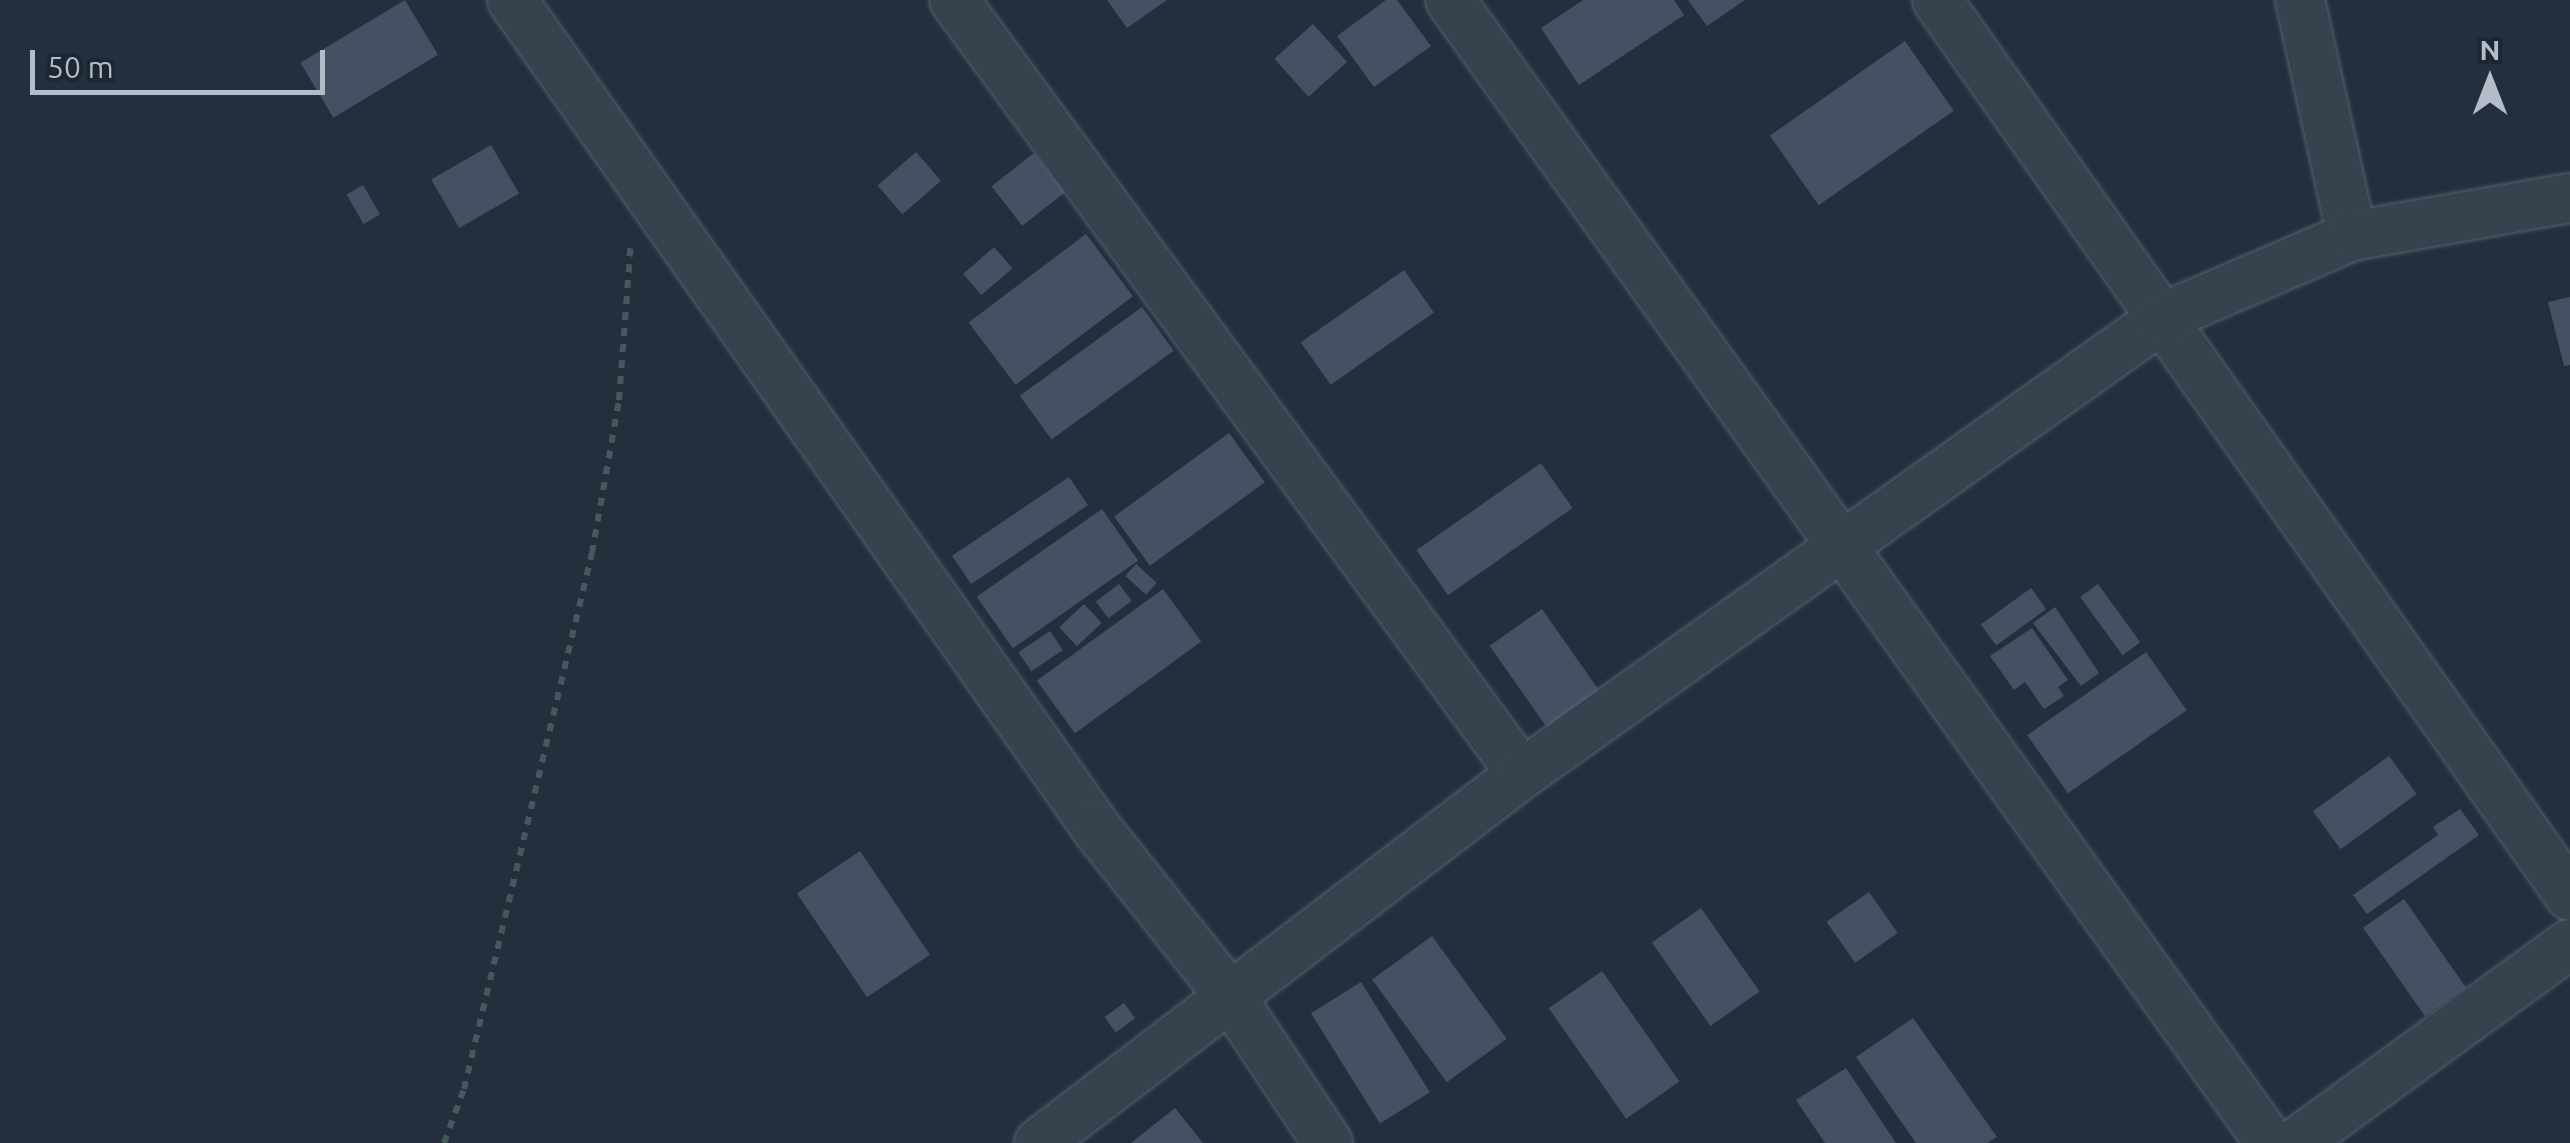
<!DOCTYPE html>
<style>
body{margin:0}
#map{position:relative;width:2570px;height:1143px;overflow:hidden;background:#242f3e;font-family:Ubuntu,sans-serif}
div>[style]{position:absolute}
.building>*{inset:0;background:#455162;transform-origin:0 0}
.path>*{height:6px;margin-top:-3px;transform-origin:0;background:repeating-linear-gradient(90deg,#44595c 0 8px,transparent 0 16px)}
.roads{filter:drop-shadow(0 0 2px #565f6c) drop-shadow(0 0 2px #565f6c)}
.minor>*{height:48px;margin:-24px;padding:0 24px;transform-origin:24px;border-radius:24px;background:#38414e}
span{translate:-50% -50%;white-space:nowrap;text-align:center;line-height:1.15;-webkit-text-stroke:9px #1d2633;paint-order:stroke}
.north{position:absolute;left:2440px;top:30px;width:100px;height:100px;-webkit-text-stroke:8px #1d2633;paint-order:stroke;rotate:0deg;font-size:28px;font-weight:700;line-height:40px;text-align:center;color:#b4bcc9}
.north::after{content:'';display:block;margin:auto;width:35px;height:45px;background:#b4bcc9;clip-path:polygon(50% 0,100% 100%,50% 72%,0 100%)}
.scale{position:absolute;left:30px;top:50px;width:295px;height:45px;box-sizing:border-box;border:5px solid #b4bcc9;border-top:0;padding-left:12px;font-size:30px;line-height:35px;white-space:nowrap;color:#b4bcc9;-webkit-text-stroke:8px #1d2633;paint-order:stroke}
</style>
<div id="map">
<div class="building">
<div style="left:405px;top:0;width:64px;height:122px;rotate:59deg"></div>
<div style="clip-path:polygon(1107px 0,1167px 0,1127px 28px)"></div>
<div style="clip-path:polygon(1386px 0,1397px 0,1431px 46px,1374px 87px,1337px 36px)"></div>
<div style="clip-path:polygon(1583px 0,1674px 0,1684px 15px,1579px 85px,1541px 28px)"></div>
<div style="clip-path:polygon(1688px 0,1745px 0,1707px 26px)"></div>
<div style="left:1313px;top:24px;width:51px;height:52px;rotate:48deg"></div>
<div style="left:1905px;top:41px;width:85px;height:165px;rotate:55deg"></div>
<div style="left:491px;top:145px;width:56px;height:69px;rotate:60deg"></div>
<div style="left:916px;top:152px;width:38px;height:51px;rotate:49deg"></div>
<div style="left:1034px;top:153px;width:50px;height:54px;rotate:52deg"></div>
<div style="left:363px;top:185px;width:34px;height:19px;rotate:60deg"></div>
<div style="left:1086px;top:234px;width:78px;height:147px;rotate:53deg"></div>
<div style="left:994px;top:247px;width:28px;height:41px;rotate:49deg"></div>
<div style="left:1404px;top:270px;width:52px;height:126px;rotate:55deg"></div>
<div style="clip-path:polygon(2570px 297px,2570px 365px,2564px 366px,2548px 302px)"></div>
<div style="left:1142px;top:307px;width:54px;height:151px;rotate:54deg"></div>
<div style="left:1229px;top:433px;width:61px;height:142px;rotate:54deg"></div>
<div style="left:1541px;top:463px;width:55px;height:152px;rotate:55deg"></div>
<div style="left:1069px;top:477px;width:34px;height:141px;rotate:56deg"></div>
<div style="left:1102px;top:509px;width:63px;height:153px;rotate:55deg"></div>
<div style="left:1136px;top:564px;width:28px;height:16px;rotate:42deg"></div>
<div style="left:1119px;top:584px;width:21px;height:29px;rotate:53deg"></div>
<div style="left:2098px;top:584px;width:72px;height:22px;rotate:54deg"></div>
<div style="left:2031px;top:588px;width:26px;height:62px;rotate:54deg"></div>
<div style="left:1163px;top:589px;width:65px;height:156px;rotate:54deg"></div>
<div style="left:1084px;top:604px;width:26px;height:34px;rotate:47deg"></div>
<div style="clip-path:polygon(2055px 607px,2099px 673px,2081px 686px,2033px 623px)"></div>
<div style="left:1542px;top:609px;width:102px;height:64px;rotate:55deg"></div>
<div style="clip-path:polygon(2032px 628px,2068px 680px,2058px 687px,2064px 696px,2044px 709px,2025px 682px,2014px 690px,1990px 656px)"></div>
<div style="left:1050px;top:631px;width:23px;height:38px;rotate:56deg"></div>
<div style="left:2146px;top:652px;width:71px;height:145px;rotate:55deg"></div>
<div style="left:2389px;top:756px;width:47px;height:94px;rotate:54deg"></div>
<div style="clip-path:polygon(2460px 809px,2479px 835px,2367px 914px,2353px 895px,2438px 835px,2433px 827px)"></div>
<div style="left:860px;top:851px;width:125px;height:76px;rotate:56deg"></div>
<div style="left:1869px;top:892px;width:50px;height:52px;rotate:55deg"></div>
<div style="left:2404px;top:899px;width:108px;height:50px;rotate:55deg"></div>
<div style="left:1701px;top:908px;width:102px;height:60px;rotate:55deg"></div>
<div style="left:1432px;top:936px;width:127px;height:74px;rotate:54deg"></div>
<div style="left:1602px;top:971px;width:135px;height:65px;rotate:55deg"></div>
<div style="left:1361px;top:982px;width:130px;height:59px;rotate:58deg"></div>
<div style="left:1124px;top:1003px;width:19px;height:24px;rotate:54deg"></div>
<div style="clip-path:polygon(1913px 1018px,1997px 1137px,1987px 1143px,1916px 1143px,1856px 1057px)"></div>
<div style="clip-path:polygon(1846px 1068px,1896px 1143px,1825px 1143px,1796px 1100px)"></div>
<div style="clip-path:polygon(1175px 1108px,1203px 1143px,1131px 1143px)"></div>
</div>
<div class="path">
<div style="left:444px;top:1143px;width:58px;rotate:-69.7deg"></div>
<div style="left:464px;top:1089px;width:551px;rotate:-76.57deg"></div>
<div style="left:592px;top:553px;width:155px;rotate:-80deg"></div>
<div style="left:619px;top:400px;width:158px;rotate:-85.7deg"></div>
</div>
<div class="roads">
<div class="minor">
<div style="left:512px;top:0;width:1015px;rotate:54.79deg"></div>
<div style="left:1097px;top:829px;width:217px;rotate:51.5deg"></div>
<div style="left:1232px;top:999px;width:173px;rotate:56.3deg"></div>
<div style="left:954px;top:0;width:960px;rotate:53.73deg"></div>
<div style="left:1450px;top:0;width:1407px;rotate:54.34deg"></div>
<div style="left:1937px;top:0;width:1097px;rotate:54.76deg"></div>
<div style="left:2300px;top:0;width:242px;rotate:77.6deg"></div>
<div style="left:1039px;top:1143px;width:608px;rotate:-37.38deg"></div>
<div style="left:1522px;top:774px;width:788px;rotate:-35.44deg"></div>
<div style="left:2164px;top:317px;width:205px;rotate:-23.3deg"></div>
<div style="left:2352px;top:236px;width:221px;rotate:-9.9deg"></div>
<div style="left:2296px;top:1143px;width:339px;rotate:-36deg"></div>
</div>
</div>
<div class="north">N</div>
<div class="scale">50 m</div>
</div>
